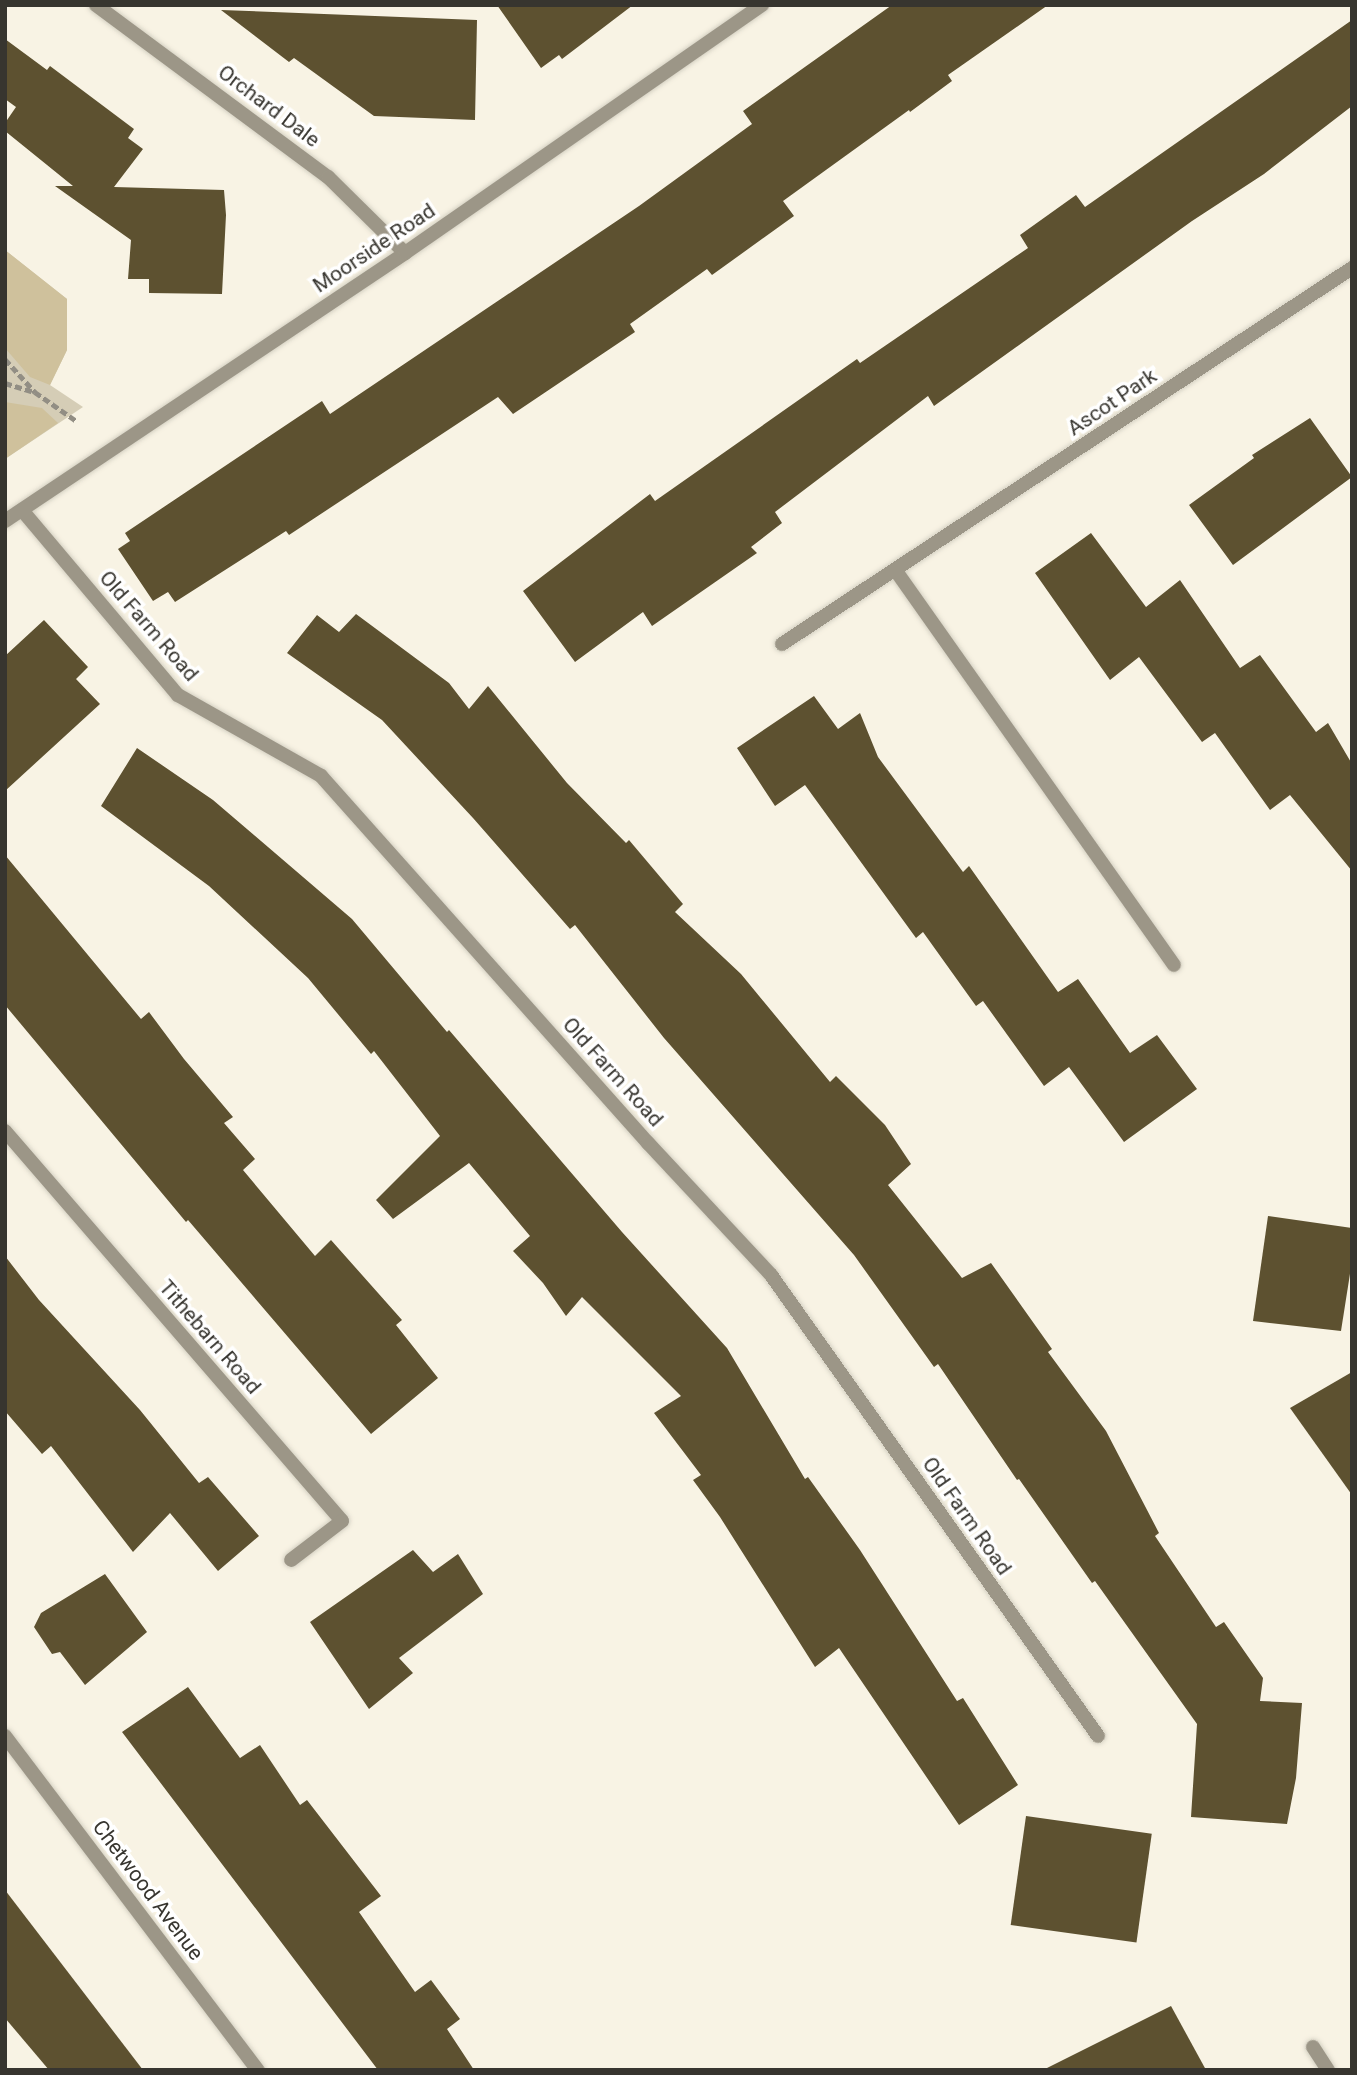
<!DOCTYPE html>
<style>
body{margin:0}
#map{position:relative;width:1357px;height:2075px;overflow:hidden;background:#f8f3e4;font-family:Roboto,sans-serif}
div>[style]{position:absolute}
.green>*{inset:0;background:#d5cdb6}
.forest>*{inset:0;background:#cfc19c}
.building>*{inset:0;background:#5d5130;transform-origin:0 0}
.path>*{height:4.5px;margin-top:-2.25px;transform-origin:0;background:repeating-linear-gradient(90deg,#928e84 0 7px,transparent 0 10.5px)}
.roads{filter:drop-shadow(0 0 2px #d5d1c3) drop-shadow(0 0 2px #d5d1c3)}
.minor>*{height:14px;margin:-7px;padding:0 7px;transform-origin:7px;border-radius:7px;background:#9c9687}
span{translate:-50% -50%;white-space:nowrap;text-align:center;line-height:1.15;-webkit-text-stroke:7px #fff;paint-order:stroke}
.street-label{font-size:21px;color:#37352f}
.frame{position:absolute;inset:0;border:7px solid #37352f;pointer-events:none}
</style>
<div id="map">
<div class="green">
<div style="clip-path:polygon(5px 250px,67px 299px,67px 350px,50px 385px,83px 407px,5px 459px)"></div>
</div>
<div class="forest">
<div style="clip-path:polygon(5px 250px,67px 299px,67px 350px,50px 385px,30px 377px,5px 348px)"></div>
<div style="clip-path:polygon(5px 402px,42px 408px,58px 423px,5px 459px)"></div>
</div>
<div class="building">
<div style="clip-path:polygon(497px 5px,633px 5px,562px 59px,559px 55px,541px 68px)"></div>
<div style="clip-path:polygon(892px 5px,1048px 5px,948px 75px,952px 81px,910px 112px,909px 110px,783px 201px,794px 216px,712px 275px,707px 269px,630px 324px,635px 332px,513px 414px,498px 397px,289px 535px,286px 531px,175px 602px,168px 592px,153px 601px,118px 549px,130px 541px,125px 533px,322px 401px,330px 414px,639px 206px,752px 124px,743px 111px)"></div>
<div style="clip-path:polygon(221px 10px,477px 20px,475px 120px,374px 116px,294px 58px,289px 62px)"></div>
<div style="clip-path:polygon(1352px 20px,1352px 106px,1264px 174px,1192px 221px,934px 406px,928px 396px,775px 512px,782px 523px,751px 547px,757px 553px,652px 626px,643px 612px,575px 662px,523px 591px,650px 494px,655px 501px,857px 359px,860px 363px,1028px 248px,1020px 235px,1076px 195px,1085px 207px)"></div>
<div style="clip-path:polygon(5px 39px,47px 70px,50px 66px,134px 129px,128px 138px,143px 149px,114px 187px,224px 190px,226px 215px,222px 294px,149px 293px,149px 279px,128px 279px,131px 240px,55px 186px,73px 186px,5px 131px,5px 123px,16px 107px,5px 99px)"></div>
<div style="clip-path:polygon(1310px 418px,1352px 477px,1233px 565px,1189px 505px,1254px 458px,1252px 455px)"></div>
<div style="clip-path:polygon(1091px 533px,1146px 607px,1180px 580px,1240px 668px,1260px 655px,1316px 732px,1328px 723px,1352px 764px,1352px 871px,1290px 795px,1270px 810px,1215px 733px,1202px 742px,1139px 657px,1110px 680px,1035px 573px)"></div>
<div style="clip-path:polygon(356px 614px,449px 683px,469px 709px,488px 686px,567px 783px,626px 843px,629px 840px,683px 904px,675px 912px,741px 974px,830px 1082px,836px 1076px,885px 1125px,911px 1164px,888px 1185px,962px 1278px,991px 1263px,1052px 1349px,1048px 1352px,1106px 1431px,1159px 1533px,1155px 1536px,1216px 1627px,1224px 1622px,1263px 1678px,1260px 1701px,1302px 1703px,1296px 1778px,1287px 1824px,1191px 1817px,1197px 1724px,1095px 1581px,1092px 1583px,1019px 1479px,1017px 1480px,938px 1364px,934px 1367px,854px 1255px,664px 1038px,575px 925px,570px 929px,473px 818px,382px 720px,287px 653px,317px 615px,339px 632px)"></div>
<div style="clip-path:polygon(44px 620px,88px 667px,76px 679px,100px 704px,5px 791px,5px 656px)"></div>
<div style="clip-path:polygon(814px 696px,838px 729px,860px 713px,878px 757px,963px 872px,969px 866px,1058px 992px,1078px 979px,1130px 1053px,1157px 1035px,1197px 1089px,1124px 1142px,1069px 1067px,1044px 1086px,983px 1001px,976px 1006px,923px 932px,916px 938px,805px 785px,775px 806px,737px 748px)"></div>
<div style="clip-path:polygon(137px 748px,213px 800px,352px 919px,447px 1032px,449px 1030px,622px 1232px,727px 1348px,805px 1479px,808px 1477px,860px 1550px,957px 1701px,963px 1698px,1018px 1785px,959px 1825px,839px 1648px,815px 1667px,720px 1517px,693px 1480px,701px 1475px,654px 1413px,681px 1396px,582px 1297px,566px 1316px,543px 1283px,513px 1251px,530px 1236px,469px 1163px,393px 1219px,376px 1200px,440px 1136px,374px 1051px,371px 1054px,308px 978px,209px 886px,101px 806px)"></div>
<div style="clip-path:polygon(5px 855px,141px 1019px,149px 1012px,184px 1059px,233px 1117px,224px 1123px,255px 1159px,243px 1170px,315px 1256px,331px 1240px,402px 1320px,396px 1325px,438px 1378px,371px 1434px,188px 1220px,186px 1222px,5px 1005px)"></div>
<div style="clip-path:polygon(1268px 1216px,1352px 1228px,1352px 1261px,1341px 1331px,1253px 1321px)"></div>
<div style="clip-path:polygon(5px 1256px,39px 1300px,140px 1410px,199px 1483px,208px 1477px,259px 1536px,218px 1571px,170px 1513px,133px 1552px,51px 1446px,42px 1454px,5px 1411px)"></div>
<div style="clip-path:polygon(1352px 1372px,1352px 1495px,1290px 1408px)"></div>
<div style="clip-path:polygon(413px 1550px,433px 1572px,458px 1554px,483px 1594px,399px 1658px,413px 1673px,369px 1709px,310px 1622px)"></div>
<div style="clip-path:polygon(105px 1574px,147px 1632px,85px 1685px,60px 1652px,52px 1654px,34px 1627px,41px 1613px)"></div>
<div style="clip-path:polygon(188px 1687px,240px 1758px,260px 1745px,300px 1805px,307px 1800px,381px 1896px,359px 1912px,415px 1992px,431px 1980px,460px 2019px,447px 2029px,474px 2070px,378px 2070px,122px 1732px)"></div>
<div style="left:1026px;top:1816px;width:127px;height:110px;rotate:8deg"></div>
<div style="clip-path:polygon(5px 1890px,143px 2070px,49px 2070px,5px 2018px)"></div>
<div style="clip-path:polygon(1171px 2006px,1206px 2070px,1043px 2070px)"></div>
</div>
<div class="path">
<div style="left:5px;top:359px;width:45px;rotate:47.7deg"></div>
<div style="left:5px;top:383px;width:31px;rotate:17deg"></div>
<div style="left:35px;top:392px;width:52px;rotate:34.9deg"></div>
</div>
<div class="roads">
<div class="minor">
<div style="left:96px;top:5px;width:289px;rotate:36.6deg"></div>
<div style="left:328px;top:177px;width:108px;rotate:44.6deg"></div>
<div style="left:22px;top:510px;width:242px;rotate:49.9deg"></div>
<div style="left:178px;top:695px;width:164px;rotate:29.5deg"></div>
<div style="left:321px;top:776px;width:492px;rotate:48.3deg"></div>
<div style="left:648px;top:1143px;width:180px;rotate:47deg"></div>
<div style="left:771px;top:1275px;width:565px;rotate:54.65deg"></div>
<div style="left:5px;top:521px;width:481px;rotate:-33.8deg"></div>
<div style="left:405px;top:253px;width:435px;rotate:-34.8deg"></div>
<div style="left:896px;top:571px;width:482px;rotate:54.8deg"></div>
<div style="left:782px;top:644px;width:683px;rotate:-33.41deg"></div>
<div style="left:5px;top:1131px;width:515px;rotate:49.17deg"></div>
<div style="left:342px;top:1521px;width:64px;rotate:142.6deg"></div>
<div style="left:5px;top:1736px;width:419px;rotate:52.9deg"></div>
<div style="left:1313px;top:2047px;width:27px;rotate:57deg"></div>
</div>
</div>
<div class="street-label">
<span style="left:269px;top:106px;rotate:37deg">Orchard Dale</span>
<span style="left:374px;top:248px;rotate:-34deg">Moorside Road</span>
<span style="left:1112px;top:402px;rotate:-34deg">Ascot Park</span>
<span style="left:149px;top:626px;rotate:49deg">Old Farm Road</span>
<span style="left:613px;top:1072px;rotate:48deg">Old Farm Road</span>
<span style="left:210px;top:1337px;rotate:49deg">Tithebarn Road</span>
<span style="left:967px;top:1516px;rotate:55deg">Old Farm Road</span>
<span style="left:148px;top:1890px;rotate:53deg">Chetwood Avenue</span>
</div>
<div class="frame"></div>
</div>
